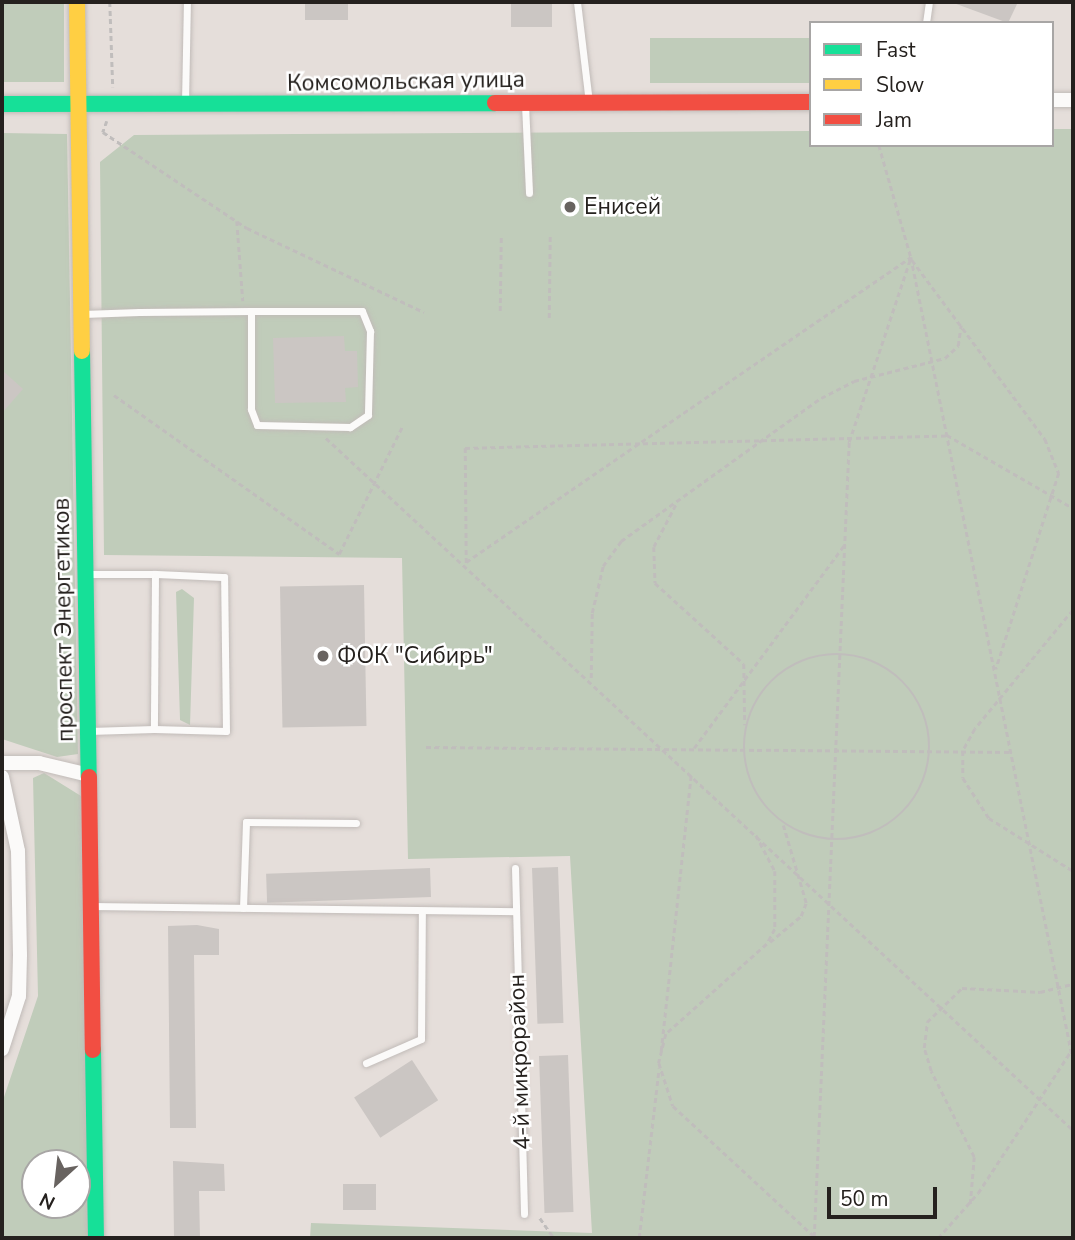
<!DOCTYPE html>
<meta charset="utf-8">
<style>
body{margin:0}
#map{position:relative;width:1075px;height:1240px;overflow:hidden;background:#e5deda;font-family:"Nunito Sans",sans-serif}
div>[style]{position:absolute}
.green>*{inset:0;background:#c0ccba;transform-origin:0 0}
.building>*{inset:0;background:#cbc6c3;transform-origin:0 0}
.path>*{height:2.5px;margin-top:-1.25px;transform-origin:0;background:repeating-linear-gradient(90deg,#c0bdbc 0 5px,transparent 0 8.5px)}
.path>.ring{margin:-1.25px;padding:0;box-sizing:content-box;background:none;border:2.5px solid #c0bdbc;border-radius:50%}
.roads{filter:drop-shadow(0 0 2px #c1bbb8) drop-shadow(0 0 2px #c1bbb8)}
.lane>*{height:7px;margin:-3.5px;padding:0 3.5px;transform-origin:3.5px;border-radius:3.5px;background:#fbfaf9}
.street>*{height:14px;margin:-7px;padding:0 7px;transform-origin:7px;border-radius:7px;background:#fbfaf9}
.fast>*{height:16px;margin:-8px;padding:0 8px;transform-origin:8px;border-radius:8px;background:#16e098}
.slow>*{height:16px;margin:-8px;padding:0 8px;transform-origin:8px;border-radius:8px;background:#ffcf43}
.jam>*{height:16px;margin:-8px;padding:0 8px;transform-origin:8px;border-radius:8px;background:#f24e42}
.dots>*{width:19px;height:19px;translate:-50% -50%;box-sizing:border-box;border:4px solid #fff;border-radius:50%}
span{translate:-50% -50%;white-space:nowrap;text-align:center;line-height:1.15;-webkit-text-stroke:5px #fff;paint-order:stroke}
.street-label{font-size:23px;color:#25211e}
.poi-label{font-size:23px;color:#25211e}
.left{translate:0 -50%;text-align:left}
.frame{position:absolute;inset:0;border:4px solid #25211e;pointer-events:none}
.legend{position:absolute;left:809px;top:21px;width:245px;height:126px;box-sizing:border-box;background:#fff;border:2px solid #a8a6a5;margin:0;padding:9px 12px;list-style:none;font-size:21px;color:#25211e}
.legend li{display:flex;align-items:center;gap:14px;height:35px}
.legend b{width:35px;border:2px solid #a8a6a5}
.north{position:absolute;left:21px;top:1149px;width:70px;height:70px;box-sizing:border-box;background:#fff;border:2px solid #a8a6a5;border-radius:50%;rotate:207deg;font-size:19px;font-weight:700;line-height:28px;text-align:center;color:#25211e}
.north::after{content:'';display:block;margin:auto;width:24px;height:32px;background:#686360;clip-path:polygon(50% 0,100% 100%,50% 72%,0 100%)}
.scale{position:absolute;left:827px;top:1187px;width:110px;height:32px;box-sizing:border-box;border:4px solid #25211e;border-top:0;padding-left:9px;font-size:21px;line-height:24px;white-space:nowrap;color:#25211e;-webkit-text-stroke:5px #fff;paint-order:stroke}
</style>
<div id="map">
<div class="green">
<div style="left:2px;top:2px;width:62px;height:80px"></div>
<div style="left:811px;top:38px;width:45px;height:161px;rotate:90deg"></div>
<div style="clip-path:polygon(1052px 129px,1073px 129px,1073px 1238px,310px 1238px,311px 1223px,592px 1233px,570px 856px,408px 859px,402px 558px,104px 555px,100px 162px,134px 135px,811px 131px,811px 145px,1052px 145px)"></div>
<div style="clip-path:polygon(2px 133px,67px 134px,78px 754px,57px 757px,2px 739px)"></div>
<div style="clip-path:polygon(182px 589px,194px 598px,190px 725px,180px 720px,176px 592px)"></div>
<div style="clip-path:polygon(evenodd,44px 773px,81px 796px,90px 1238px,2px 1238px,2px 1103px,38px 996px,33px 778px,44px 773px,35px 1163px,77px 1163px,77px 1205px,35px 1205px,35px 1163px)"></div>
</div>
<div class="building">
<div style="left:305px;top:2px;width:43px;height:18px"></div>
<div style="left:511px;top:2px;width:41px;height:25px"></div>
<div style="clip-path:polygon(951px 2px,1018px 2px,1008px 23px)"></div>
<div style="clip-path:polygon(344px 336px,345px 351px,357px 351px,358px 387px,345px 388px,346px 402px,275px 403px,273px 338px)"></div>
<div style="clip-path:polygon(2px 370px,23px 389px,2px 413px)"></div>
<div style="left:364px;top:585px;width:141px;height:84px;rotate:89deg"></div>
<div style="left:558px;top:867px;width:156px;height:26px;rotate:88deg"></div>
<div style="left:430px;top:868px;width:29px;height:164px;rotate:88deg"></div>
<div style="clip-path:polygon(197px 925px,219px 929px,219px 955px,194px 955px,196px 1128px,170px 1128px,168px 926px)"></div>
<div style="left:568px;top:1055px;width:157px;height:29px;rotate:88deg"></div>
<div style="left:412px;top:1060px;width:48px;height:69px;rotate:57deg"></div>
<div style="clip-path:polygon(173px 1161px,224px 1164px,225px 1191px,199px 1191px,200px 1238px,174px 1238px)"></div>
<div style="left:343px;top:1184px;width:33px;height:26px"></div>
</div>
<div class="path">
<div style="left:110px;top:2px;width:85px;rotate:88deg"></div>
<div style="left:107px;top:121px;width:12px;rotate:110deg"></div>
<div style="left:103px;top:132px;width:173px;rotate:33.7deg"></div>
<div style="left:247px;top:228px;width:196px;rotate:25.4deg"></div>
<div style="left:879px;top:145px;width:116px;rotate:74.1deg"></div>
<div style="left:911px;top:257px;width:819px;rotate:78.59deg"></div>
<div style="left:237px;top:221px;width:80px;rotate:85.7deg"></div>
<div style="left:912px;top:260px;width:223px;rotate:53.4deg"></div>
<div style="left:1045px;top:439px;width:37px;rotate:68deg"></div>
<div style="left:1059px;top:473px;width:206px;rotate:107.8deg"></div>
<div style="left:500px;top:311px;width:76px;rotate:-89.2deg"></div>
<div style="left:549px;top:318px;width:84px;rotate:-89.3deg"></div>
<div style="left:114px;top:395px;width:276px;rotate:35.2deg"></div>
<div style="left:339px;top:554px;width:144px;rotate:-63.6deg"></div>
<div style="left:326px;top:438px;width:1018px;rotate:42.81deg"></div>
<div style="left:676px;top:505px;width:47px;rotate:117.6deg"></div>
<div style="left:654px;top:547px;width:36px;rotate:88deg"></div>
<div style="left:655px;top:583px;width:120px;rotate:42.3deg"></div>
<div style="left:744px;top:664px;width:61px;rotate:89.1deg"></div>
<div style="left:466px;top:562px;width:539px;rotate:-34.43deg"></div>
<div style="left:466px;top:563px;width:115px;rotate:-90.5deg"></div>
<div style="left:465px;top:448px;width:482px;rotate:-1.5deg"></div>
<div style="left:947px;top:435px;width:146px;rotate:30.1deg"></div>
<div style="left:1073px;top:610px;width:154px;rotate:129.5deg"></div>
<div style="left:975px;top:729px;width:25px;rotate:119deg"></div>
<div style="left:963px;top:751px;width:27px;rotate:90deg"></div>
<div style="left:963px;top:778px;width:48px;rotate:57deg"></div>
<div style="left:989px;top:818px;width:99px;rotate:32.2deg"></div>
<div class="ring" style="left:744px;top:654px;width:183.5px;height:183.5px"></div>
<div style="left:591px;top:678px;width:65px;rotate:-89.1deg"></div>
<div style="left:592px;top:613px;width:48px;rotate:-76.8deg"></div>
<div style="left:603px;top:566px;width:31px;rotate:-54deg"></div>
<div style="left:621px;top:541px;width:246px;rotate:-35.6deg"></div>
<div style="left:821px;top:398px;width:37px;rotate:-27deg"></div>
<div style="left:854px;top:381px;width:94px;rotate:-14.2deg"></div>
<div style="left:945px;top:358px;width:18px;rotate:-43deg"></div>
<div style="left:958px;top:346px;width:21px;rotate:-82deg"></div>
<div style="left:426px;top:747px;width:585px;rotate:0.49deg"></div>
<div style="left:694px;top:748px;width:252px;rotate:-53.5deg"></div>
<div style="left:756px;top:835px;width:41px;rotate:62.2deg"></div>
<div style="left:775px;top:871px;width:58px;rotate:90deg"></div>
<div style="left:775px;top:929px;width:17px;rotate:118deg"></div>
<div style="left:767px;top:944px;width:135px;rotate:138.3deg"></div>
<div style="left:666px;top:1034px;width:30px;rotate:104deg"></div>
<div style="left:659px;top:1063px;width:45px;rotate:72deg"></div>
<div style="left:673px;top:1106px;width:195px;rotate:42.7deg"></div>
<div style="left:770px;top:942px;width:40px;rotate:-40deg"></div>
<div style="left:801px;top:916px;width:14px;rotate:-69deg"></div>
<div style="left:806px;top:903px;width:81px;rotate:-106.4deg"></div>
<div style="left:661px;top:1051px;width:278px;rotate:-83.8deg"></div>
<div style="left:970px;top:1204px;width:47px;rotate:-85.1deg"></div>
<div style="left:974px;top:1157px;width:96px;rotate:-116.6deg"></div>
<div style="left:931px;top:1071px;width:24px;rotate:-107deg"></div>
<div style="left:924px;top:1048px;width:26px;rotate:-83deg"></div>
<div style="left:927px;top:1022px;width:49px;rotate:-44.2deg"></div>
<div style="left:962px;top:988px;width:78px;rotate:2.9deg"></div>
<div style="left:1040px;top:992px;width:34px;rotate:-14deg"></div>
<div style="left:540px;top:1218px;width:24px;rotate:55deg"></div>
<div style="left:814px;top:1237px;width:796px;rotate:-87.48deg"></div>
<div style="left:849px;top:442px;width:195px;rotate:-71.5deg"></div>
<div style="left:639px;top:1238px;width:171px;rotate:-83.3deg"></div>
<div style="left:938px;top:1238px;width:60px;rotate:-48.4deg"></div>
<div style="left:978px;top:1193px;width:170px;rotate:-56.8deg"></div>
</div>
<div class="roads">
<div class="lane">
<div style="left:577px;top:2px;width:102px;rotate:83.2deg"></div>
<div style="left:926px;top:23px;width:21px;rotate:-82deg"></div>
<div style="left:185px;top:103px;width:101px;rotate:-88.9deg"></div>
<div style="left:525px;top:104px;width:89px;rotate:87.4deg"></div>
<div style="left:83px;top:314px;width:56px;rotate:-2deg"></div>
<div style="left:139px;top:312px;width:112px;rotate:-0.5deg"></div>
<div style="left:251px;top:311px;width:111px"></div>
<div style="left:362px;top:311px;width:22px;rotate:68deg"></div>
<div style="left:370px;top:331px;width:84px;rotate:91.4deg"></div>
<div style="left:368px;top:415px;width:22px;rotate:146deg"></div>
<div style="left:350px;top:427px;width:93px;rotate:-178.8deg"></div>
<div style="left:257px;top:425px;width:17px;rotate:-111deg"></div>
<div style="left:251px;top:409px;width:98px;rotate:-90deg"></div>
<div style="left:86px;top:574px;width:69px"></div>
<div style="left:155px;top:574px;width:155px;rotate:90.4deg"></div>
<div style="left:154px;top:729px;width:65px;rotate:178.2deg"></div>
<div style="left:154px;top:729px;width:72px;rotate:1.6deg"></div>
<div style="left:226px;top:731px;width:154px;rotate:-90.7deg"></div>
<div style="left:224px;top:577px;width:69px;rotate:-177.5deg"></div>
<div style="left:515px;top:868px;width:346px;rotate:88.5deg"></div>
<div style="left:94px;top:906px;width:422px;rotate:0.7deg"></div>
<div style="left:243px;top:908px;width:86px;rotate:-88deg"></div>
<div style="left:246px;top:822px;width:110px;rotate:0.5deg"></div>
<div style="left:366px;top:1063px;width:60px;rotate:-23.6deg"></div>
<div style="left:421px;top:1039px;width:128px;rotate:-89.6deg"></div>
</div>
<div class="street">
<div style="left:1052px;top:100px;width:21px"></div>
<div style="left:2px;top:763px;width:37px"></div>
<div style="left:39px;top:763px;width:51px;rotate:13.5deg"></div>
<div style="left:2px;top:777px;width:76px;rotate:77.8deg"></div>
<div style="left:18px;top:851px;width:104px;rotate:88.9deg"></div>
<div style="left:20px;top:955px;width:41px;rotate:91.4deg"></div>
<div style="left:19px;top:996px;width:56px;rotate:107.8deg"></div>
</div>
<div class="fast">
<div style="left:2px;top:104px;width:493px;rotate:-0.1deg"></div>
<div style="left:82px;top:351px;width:426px;rotate:89.1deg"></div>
<div style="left:93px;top:1050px;width:188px;rotate:89.1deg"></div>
</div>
<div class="slow">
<div style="left:77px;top:2px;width:349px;rotate:89.2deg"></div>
</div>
<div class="jam">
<div style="left:495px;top:103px;width:316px;rotate:-0.2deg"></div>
<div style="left:89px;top:777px;width:273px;rotate:89.2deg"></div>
</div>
</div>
<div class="dots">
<div style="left:570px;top:207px;background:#686360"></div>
<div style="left:323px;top:656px;background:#686360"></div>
</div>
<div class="street-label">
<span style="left:406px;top:82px;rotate:-1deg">Комсомольская улица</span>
<span style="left:64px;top:620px;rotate:-91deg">проспект Энергетиков</span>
<span style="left:520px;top:1062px;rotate:-92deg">4-й микрорайон</span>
</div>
<div class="poi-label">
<span class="left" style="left:584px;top:207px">Енисей</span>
<span class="left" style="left:337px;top:656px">ФОК "Сибирь"</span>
</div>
<div class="frame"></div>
<ul class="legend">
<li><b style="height:9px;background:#16e098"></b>Fast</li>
<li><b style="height:9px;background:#ffcf43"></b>Slow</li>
<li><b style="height:9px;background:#f24e42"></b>Jam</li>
</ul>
<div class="north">N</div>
<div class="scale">50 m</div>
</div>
